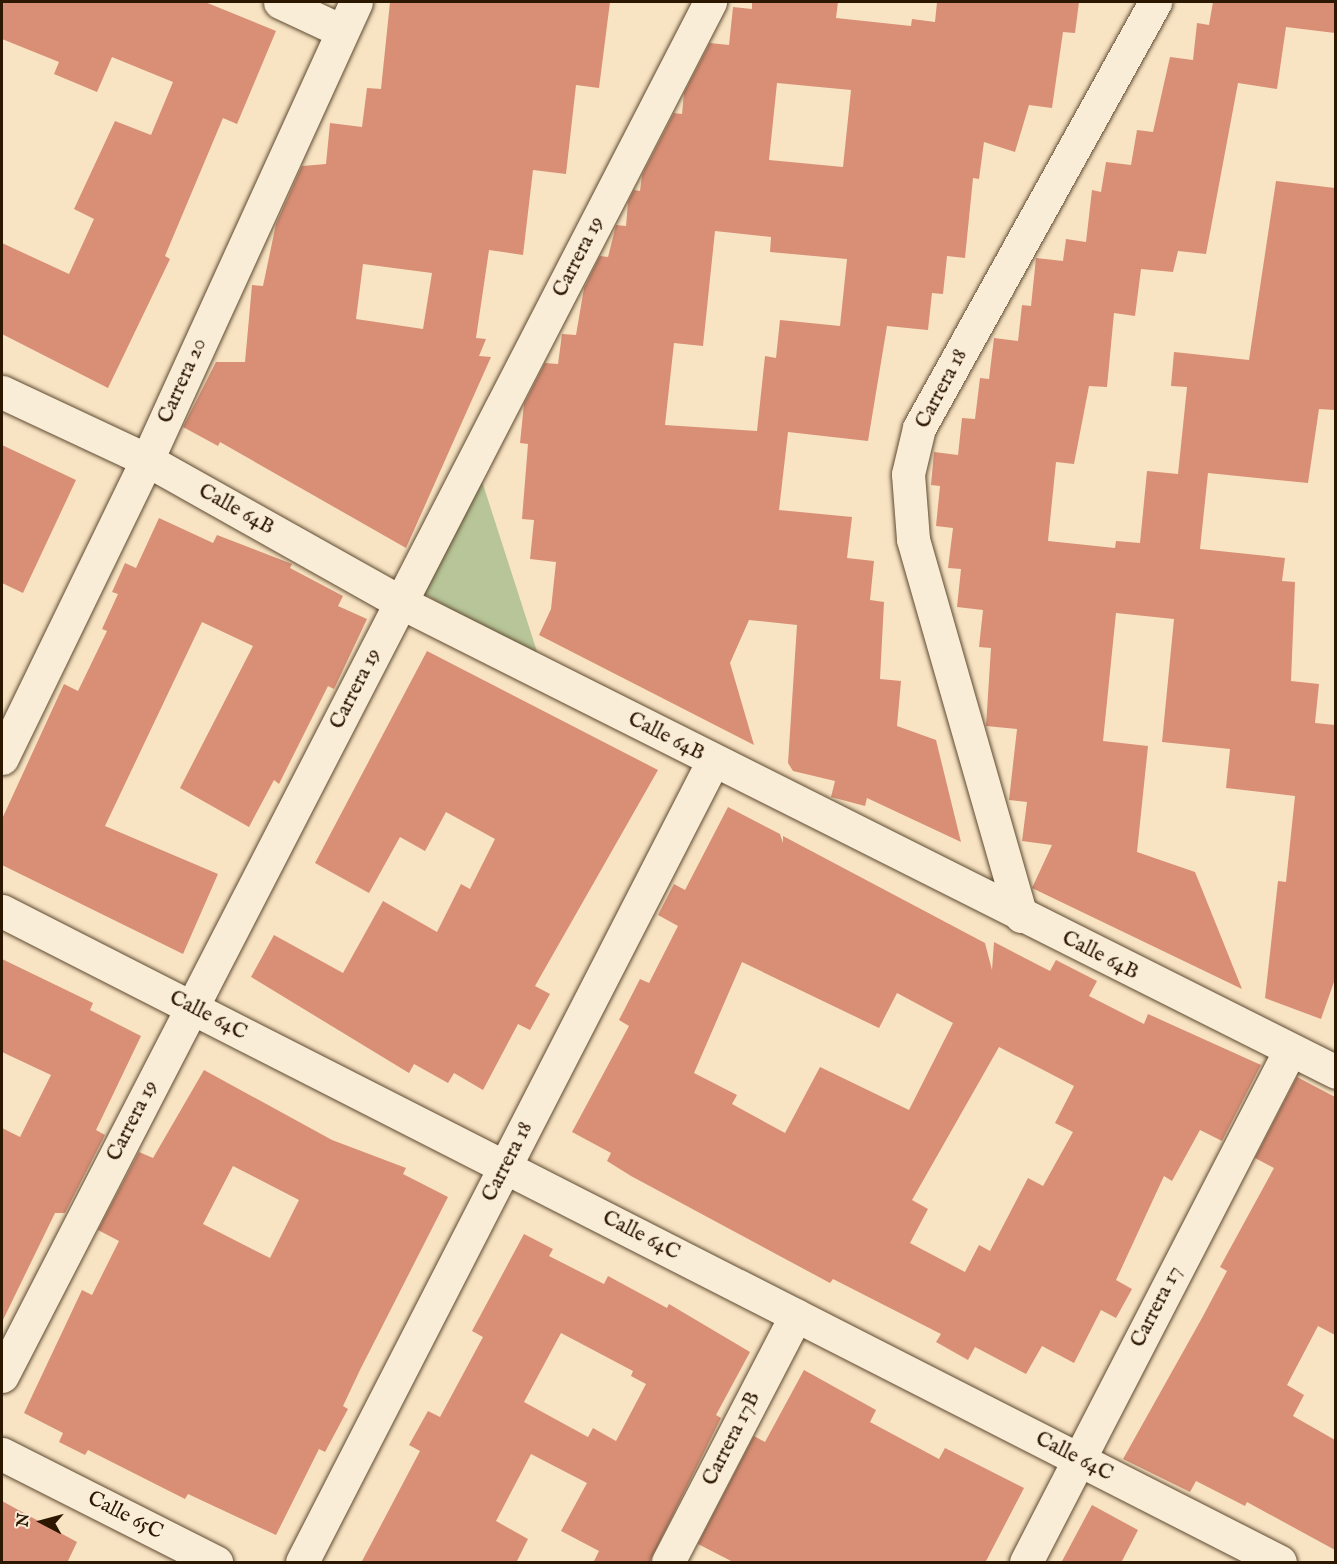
<!DOCTYPE html>
<style>
body{margin:0}
#map{position:relative;width:1337px;height:1564px;overflow:hidden;background:#f8e4c3;font-family:"IM FELL English",serif}
div>[style]{position:absolute}
.green>*{inset:0;background:#b7c598}
.building>*{inset:0;background:#d88f76}
.roads{filter:drop-shadow(0 0 2px #5f4a31) drop-shadow(0 0 2px #5f4a31)}
.minor>*{height:33px;margin:-16.5px;padding:0 16.5px;transform-origin:16.5px;border-radius:16.5px;background:#faedd8}
span{translate:-50% -50%;white-space:nowrap;text-align:center;line-height:1.15;-webkit-text-stroke:5px #faedd8;paint-order:stroke}
.street-label{font-size:21px;color:#2c1700}
.frame{position:absolute;inset:0;border:3px solid #2c1700;pointer-events:none}
.north{position:absolute;left:12px;top:1492px;width:60px;height:60px;-webkit-text-stroke:4px #faedd8;paint-order:stroke;rotate:276deg;font-size:16px;font-weight:700;line-height:24px;text-align:center;color:#2c1700}
.north::after{content:'';display:block;margin:auto;width:21px;height:27px;background:#2c1700;clip-path:polygon(50% 0,100% 100%,50% 72%,0 100%)}
</style>
<div id="map">
<div class="green">
<div style="clip-path:polygon(480px 475px,541px 664px,418px 590px)"></div>
</div>
<div class="building">
<div style="clip-path:polygon(2px 2px,205px 2px,276px 31px,237px 124px,223px 118px,165px 256px,170px 259px,108px 388px,2px 334px,2px 243px,69px 274px,94px 219px,74px 209px,115px 121px,151px 135px,173px 82px,112px 57px,97px 92px,54px 74px,59px 62px,2px 39px)"></div>
<div style="clip-path:polygon(evenodd,390px 2px,610px 2px,599px 88px,576px 85px,566px 174px,533px 170px,523px 255px,489px 250px,476px 338px,486px 339px,479px 356px,491px 357px,406px 548px,220px 442px,218px 446px,183px 427px,216px 362px,245px 362px,252px 285px,263px 286px,276px 224px,302px 166px,326px 164px,330px 123px,362px 127px,367px 88px,381px 89px,390px 2px,363px 264px,432px 273px,423px 329px,356px 319px,363px 264px)"></div>
<div style="clip-path:polygon(evenodd,752px 2px,838px 2px,836px 18px,911px 26px,912px 19px,935px 22px,937px 2px,1079px 2px,1075px 33px,1063px 32px,1052px 108px,1029px 105px,1015px 152px,984px 142px,979px 179px,973px 178px,965px 258px,947px 256px,943px 294px,932px 293px,928px 330px,887px 326px,868px 441px,788px 432px,779px 510px,852px 517px,847px 558px,874px 561px,870px 600px,884px 602px,880px 679px,901px 681px,897px 726px,936px 740px,961px 842px,867px 798px,865px 806px,831px 797px,835px 781px,793px 771px,788px 763px,797px 625px,749px 620px,730px 663px,754px 745px,539px 635px,551px 609px,556px 562px,530px 559px,534px 520px,522px 519px,528px 444px,520px 443px,524px 404px,545px 363px,558px 364px,562px 334px,576px 335px,584px 288px,600px 256px,608px 257px,616px 225px,626px 226px,628px 202px,634px 190px,640px 191px,642px 175px,674px 113px,682px 114px,684px 93px,710px 43px,729px 45px,733px 7px,752px 9px,752px 2px,777px 83px,851px 90px,843px 167px,769px 160px,777px 83px,752px 2px,715px 231px,771px 237px,770px 252px,847px 259px,840px 326px,780px 320px,776px 358px,765px 356px,757px 431px,665px 425px,674px 343px,703px 346px,715px 231px)"></div>
<div style="clip-path:polygon(1213px 2px,1335px 2px,1335px 33px,1286px 27px,1277px 89px,1238px 83px,1206px 254px,1178px 251px,1173px 272px,1141px 269px,1135px 316px,1114px 313px,1107px 387px,1089px 386px,1074px 464px,1056px 462px,1048px 541px,1115px 548px,1116px 541px,1140px 543px,1147px 471px,1178px 474px,1187px 387px,1171px 386px,1174px 352px,1249px 360px,1276px 181px,1335px 188px,1335px 410px,1319px 409px,1308px 483px,1208px 473px,1200px 549px,1285px 558px,1282px 581px,1295px 582px,1291px 681px,1319px 684px,1315px 723px,1335px 725px,1335px 979px,1321px 1019px,1265px 998px,1278px 881px,1286px 882px,1295px 796px,1226px 788px,1230px 749px,1162px 742px,1174px 619px,1116px 613px,1103px 741px,1148px 746px,1137px 852px,1195px 872px,1242px 989px,1032px 888px,1052px 845px,1022px 841px,1027px 802px,1009px 800px,1017px 729px,986px 726px,991px 648px,979px 647px,983px 610px,957px 607px,961px 569px,948px 568px,953px 528px,936px 526px,940px 486px,931px 485px,934px 452px,958px 455px,962px 418px,975px 419px,980px 378px,989px 379px,994px 338px,1018px 341px,1022px 305px,1031px 306px,1036px 258px,1063px 261px,1066px 239px,1086px 242px,1092px 190px,1101px 192px,1106px 162px,1131px 165px,1137px 130px,1153px 132px,1170px 57px,1193px 60px,1197px 23px,1209px 25px)"></div>
<div style="clip-path:polygon(2px 445px,76px 480px,23px 593px,2px 583px)"></div>
<div style="clip-path:polygon(159px 518px,213px 543px,217px 535px,292px 564px,290px 568px,343px 596px,338px 606px,367px 619px,334px 689px,328px 686px,279px 784px,274px 780px,249px 827px,180px 788px,253px 646px,202px 622px,105px 826px,218px 874px,183px 954px,2px 865px,2px 819px,64px 684px,78px 691px,107px 631px,102px 629px,118px 594px,112px 592px,125px 563px,136px 568px)"></div>
<div style="clip-path:polygon(427px 651px,658px 770px,535px 986px,550px 994px,530px 1030px,518px 1024px,483px 1090px,454px 1073px,448px 1083px,414px 1064px,409px 1073px,251px 977px,274px 935px,343px 973px,383px 901px,437px 932px,461px 884px,470px 889px,495px 839px,446px 812px,425px 851px,400px 837px,369px 893px,315px 863px)"></div>
<div style="clip-path:polygon(evenodd,728px 807px,780px 834px,783px 843px,783px 836px,985px 943px,992px 970px,994px 942px,1050px 971px,1056px 960px,1097px 981px,1089px 996px,1144px 1024px,1148px 1014px,1261px 1065px,1222px 1141px,1200px 1130px,1172px 1181px,1164px 1176px,1116px 1280px,1132px 1289px,1116px 1318px,1101px 1310px,1074px 1363px,1042px 1346px,1026px 1374px,975px 1347px,968px 1360px,936px 1342px,941px 1334px,833px 1279px,830px 1283px,631px 1176px,607px 1161px,611px 1153px,572px 1132px,629px 1026px,619px 1020px,640px 979px,649px 983px,678px 926px,658px 915px,674px 884px,685px 890px,728px 807px,742px 962px,879px 1028px,897px 993px,953px 1023px,909px 1110px,820px 1067px,785px 1133px,732px 1104px,737px 1095px,694px 1073px,742px 962px,728px 807px,999px 1047px,1074px 1086px,1055px 1123px,1073px 1132px,1043px 1186px,1028px 1178px,990px 1251px,979px 1245px,965px 1272px,910px 1243px,928px 1209px,912px 1200px,999px 1047px)"></div>
<div style="clip-path:polygon(2px 959px,93px 1003px,90px 1010px,141px 1036px,96px 1130px,105px 1135px,65px 1213px,55px 1213px,2px 1322px,2px 1128px,20px 1137px,51px 1075px,2px 1052px)"></div>
<div style="clip-path:polygon(evenodd,204px 1070px,332px 1140px,406px 1168px,403px 1174px,448px 1197px,360px 1370px,343px 1406px,348px 1409px,325px 1452px,319px 1449px,276px 1535px,188px 1494px,185px 1499px,88px 1450px,85px 1455px,59px 1442px,63px 1433px,24px 1413px,82px 1290px,92px 1295px,119px 1241px,98px 1230px,139px 1152px,153px 1158px,204px 1070px,233px 1166px,299px 1200px,270px 1258px,203px 1224px,233px 1166px)"></div>
<div style="clip-path:polygon(1297px 1077px,1335px 1097px,1335px 1335px,1318px 1326px,1287px 1385px,1304px 1395px,1293px 1416px,1335px 1440px,1335px 1550px,1247px 1502px,1245px 1506px,1196px 1481px,1190px 1492px,1123px 1459px,1202px 1318px,1227px 1271px,1220px 1267px,1274px 1168px,1255px 1158px)"></div>
<div style="clip-path:polygon(evenodd,524px 1234px,553px 1249px,549px 1256px,604px 1284px,608px 1276px,667px 1308px,669px 1304px,750px 1352px,716px 1415px,721px 1418px,649px 1563px,593px 1563px,599px 1551px,561px 1531px,587px 1483px,531px 1454px,496px 1521px,528px 1539px,516px 1563px,361px 1563px,420px 1451px,409px 1445px,428px 1411px,440px 1417px,483px 1337px,472px 1331px,524px 1234px,561px 1333px,633px 1371px,631px 1376px,646px 1384px,616px 1441px,593px 1428px,588px 1437px,524px 1402px,561px 1333px)"></div>
<div style="clip-path:polygon(804px 1370px,876px 1410px,870px 1422px,939px 1459px,945px 1448px,1024px 1488px,985px 1563px,735px 1563px,698px 1544px,754px 1436px,765px 1442px)"></div>
<div style="clip-path:polygon(2px 1501px,77px 1542px,67px 1563px,2px 1563px)"></div>
<div style="clip-path:polygon(1092px 1505px,1138px 1530px,1121px 1563px,1061px 1563px)"></div>
</div>
<div class="roads">
<div class="minor">
<div style="left:280px;top:2px;width:68px;rotate:25.1deg"></div>
<div style="left:2px;top:392px;width:160px;rotate:25.1deg"></div>
<div style="left:147px;top:460px;width:290px;rotate:29.3deg"></div>
<div style="left:400px;top:602px;width:1047px;rotate:26.66deg"></div>
<div style="left:2px;top:758px;width:331px;rotate:-64.1deg"></div>
<div style="left:147px;top:460px;width:503px;rotate:-65.47deg"></div>
<div style="left:2px;top:911px;width:1434px;rotate:26.99deg"></div>
<div style="left:1021px;top:916px;width:392px;rotate:-106deg"></div>
<div style="left:913px;top:539px;width:65px;rotate:-94.4deg"></div>
<div style="left:908px;top:474px;width:47px;rotate:-76.6deg"></div>
<div style="left:919px;top:428px;width:487px;rotate:-61deg"></div>
<div style="left:2px;top:1376px;width:1546px;rotate:-62.74deg"></div>
<div style="left:2px;top:1454px;width:240px;rotate:26.8deg"></div>
<div style="left:302px;top:1562px;width:900px;rotate:-62.84deg"></div>
<div style="left:668px;top:1562px;width:278px;rotate:-62.6deg"></div>
<div style="left:1026px;top:1562px;width:574px;rotate:-62.72deg"></div>
</div>
</div>
<div class="street-label">
<span style="left:579px;top:257px;rotate:-63deg">Carrera 19</span>
<span style="left:183px;top:381px;rotate:-66deg">Carrera 20</span>
<span style="left:942px;top:389px;rotate:-62deg">Carrera 18</span>
<span style="left:236px;top:510px;rotate:29deg">Calle 64B</span>
<span style="left:356px;top:689px;rotate:-63deg">Carrera 19</span>
<span style="left:666px;top:737px;rotate:27deg">Calle 64B</span>
<span style="left:1100px;top:956px;rotate:27deg">Calle 64B</span>
<span style="left:208px;top:1016px;rotate:27deg">Calle 64C</span>
<span style="left:133px;top:1121px;rotate:-63deg">Carrera 19</span>
<span style="left:508px;top:1162px;rotate:-63deg">Carrera 18</span>
<span style="left:641px;top:1236px;rotate:27deg">Calle 64C</span>
<span style="left:1157px;top:1307px;rotate:-63deg">Carrera 17</span>
<span style="left:732px;top:1439px;rotate:-63deg">Carrera 17B</span>
<span style="left:1074px;top:1457px;rotate:27deg">Calle 64C</span>
<span style="left:125px;top:1516px;rotate:27deg">Calle 65C</span>
</div>
<div class="frame"></div>
<div class="north">N</div>
</div>
